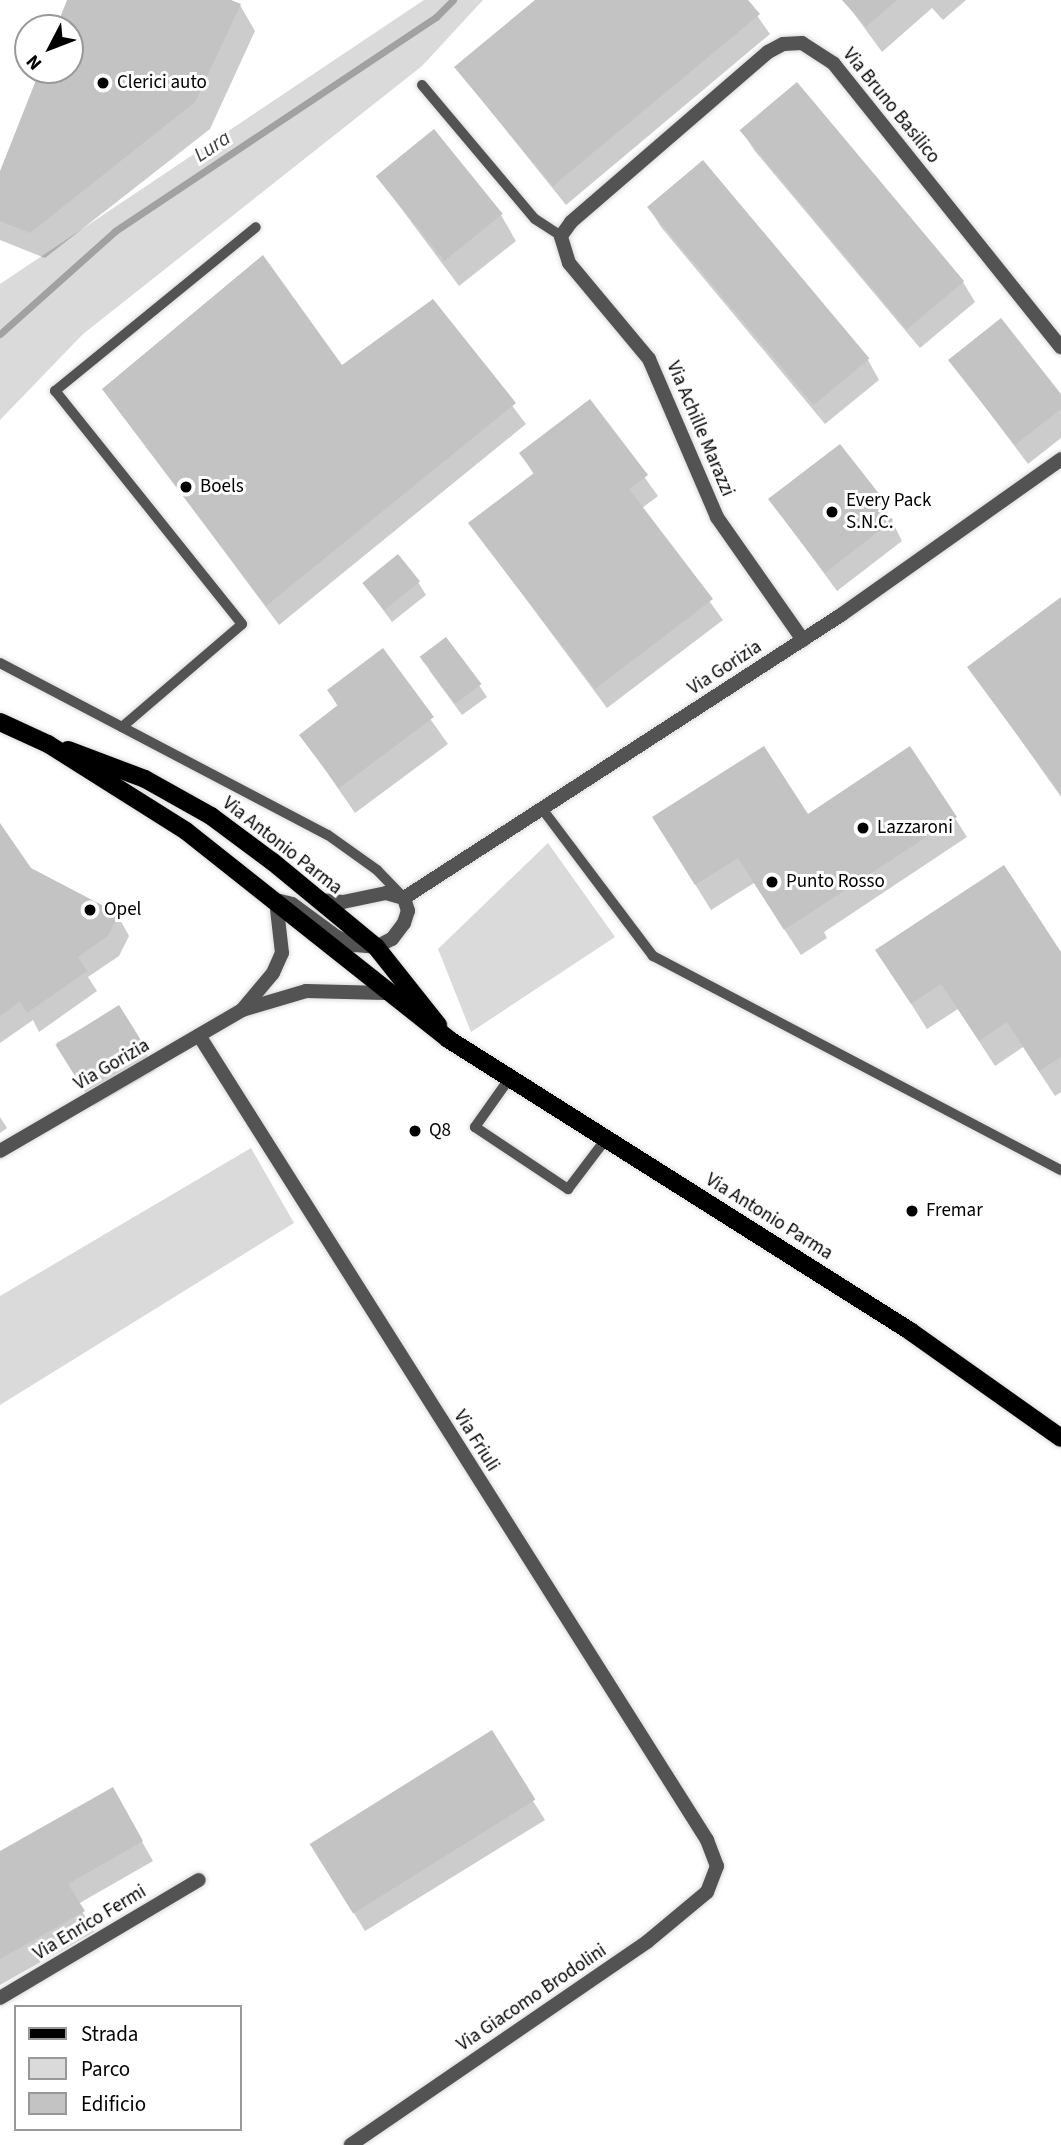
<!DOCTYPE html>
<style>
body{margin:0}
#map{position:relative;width:1061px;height:2145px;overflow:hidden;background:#fff;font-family:"Source Sans 3",sans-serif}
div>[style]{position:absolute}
.green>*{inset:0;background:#dadada}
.shadow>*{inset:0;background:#0003;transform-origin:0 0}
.stream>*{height:7px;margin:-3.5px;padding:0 3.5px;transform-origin:3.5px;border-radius:3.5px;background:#a1a1a1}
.building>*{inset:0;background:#c3c3c3;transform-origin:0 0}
.roads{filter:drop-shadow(0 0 2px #dbdbdb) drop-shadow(0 0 2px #dbdbdb)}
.lane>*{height:10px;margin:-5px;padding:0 5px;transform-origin:5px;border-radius:5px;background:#535353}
.street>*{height:14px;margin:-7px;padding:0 7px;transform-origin:7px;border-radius:7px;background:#535353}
.primary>*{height:18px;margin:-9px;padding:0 9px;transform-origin:9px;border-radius:9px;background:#000}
.dots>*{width:19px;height:19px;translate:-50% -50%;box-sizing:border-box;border:4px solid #fff;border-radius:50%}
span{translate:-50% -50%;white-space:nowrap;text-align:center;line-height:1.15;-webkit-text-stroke:6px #fff;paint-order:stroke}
.poi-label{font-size:19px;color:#000}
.left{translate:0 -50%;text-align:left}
.street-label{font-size:19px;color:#000}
.water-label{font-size:21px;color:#424242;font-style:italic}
.legend{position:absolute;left:14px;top:2005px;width:228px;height:126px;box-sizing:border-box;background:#fff;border:2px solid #999;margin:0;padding:9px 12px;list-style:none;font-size:21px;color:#000}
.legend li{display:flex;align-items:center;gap:14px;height:35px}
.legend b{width:35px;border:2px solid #999}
.north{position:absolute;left:14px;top:14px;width:70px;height:70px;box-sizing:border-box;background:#fff;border:2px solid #999;border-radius:50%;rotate:228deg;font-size:19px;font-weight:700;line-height:28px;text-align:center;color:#000}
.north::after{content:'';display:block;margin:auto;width:24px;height:32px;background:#000;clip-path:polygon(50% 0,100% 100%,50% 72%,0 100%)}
</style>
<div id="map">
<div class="green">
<div style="clip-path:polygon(424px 0,483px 0,422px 66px,83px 334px,0 420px,0 284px)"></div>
<div style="clip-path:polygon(548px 843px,615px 937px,471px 1032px,438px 949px)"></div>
<div style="clip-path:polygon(251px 1148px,294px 1223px,0 1405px,0 1296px)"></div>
</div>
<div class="shadow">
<div style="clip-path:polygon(69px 0,226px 0,240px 5px,255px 31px,210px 129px,45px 258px,0 240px,0 176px,42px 70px,70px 70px,70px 28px,58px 28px)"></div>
<div style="clip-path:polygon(537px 0,746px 0,770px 34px,566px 205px,456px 68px)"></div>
<div style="clip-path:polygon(844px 0,966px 0,943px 20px,932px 8px,882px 52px)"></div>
<div style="clip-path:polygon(433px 131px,501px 215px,516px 241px,459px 286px,377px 176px)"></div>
<div style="clip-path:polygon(742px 131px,963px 282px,975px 302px,920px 348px,754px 150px)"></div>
<div style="clip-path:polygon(649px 208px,868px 360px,879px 380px,825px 424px,661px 227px)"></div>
<div style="clip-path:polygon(433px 301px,526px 424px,279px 625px,104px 389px,342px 367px)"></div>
<div style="clip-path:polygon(950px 360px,1061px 397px,1061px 438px,1028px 464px)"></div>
<div style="clip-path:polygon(590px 401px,658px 496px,642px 508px,723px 620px,607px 708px,470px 524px,534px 475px,521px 453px)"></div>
<div style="clip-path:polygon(770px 500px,882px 501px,902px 541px,837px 591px)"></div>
<div style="clip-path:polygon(418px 582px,426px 595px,392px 622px,364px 584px)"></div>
<div style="clip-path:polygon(1061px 599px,1061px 797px,969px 667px)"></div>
<div style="clip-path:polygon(382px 651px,448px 744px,355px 813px,301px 735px,338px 707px,329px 691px)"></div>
<div style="clip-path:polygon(429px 670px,479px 685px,487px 697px,462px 715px)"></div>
<div style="clip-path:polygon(807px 815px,955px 818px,967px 837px,824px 932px,827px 938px,801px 955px,754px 883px,711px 910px,654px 818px)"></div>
<div style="clip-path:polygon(0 826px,30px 870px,118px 916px,129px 936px,119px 956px,88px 977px,97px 991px,39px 1032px,33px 1020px,0 1043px)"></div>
<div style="clip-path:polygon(877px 950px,1061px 955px,1061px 1092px,1055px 1096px,1023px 1047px,995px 1066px,958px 1009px,927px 1029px)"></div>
<div style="left:119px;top:1007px;width:73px;height:72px;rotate:60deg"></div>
<div style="clip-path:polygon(0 1117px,7px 1128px,0 1133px)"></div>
<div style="clip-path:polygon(112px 1789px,153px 1861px,78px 1904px,94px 1932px,0 1985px,0 1853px)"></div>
<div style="clip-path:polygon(533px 1801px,545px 1820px,365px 1931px,323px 1863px)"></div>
</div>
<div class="stream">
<div style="left:0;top:334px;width:154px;rotate:-41.8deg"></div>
<div style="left:115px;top:231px;width:386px;rotate:-33.7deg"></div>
<div style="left:436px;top:17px;width:24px;rotate:-45deg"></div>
</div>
<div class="building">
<div style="clip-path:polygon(67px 0,231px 0,241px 4px,195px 102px,30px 233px,0 221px,0 171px,40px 70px,70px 70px,70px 28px,56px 28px)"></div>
<div style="clip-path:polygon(535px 0,748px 0,760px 14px,553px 186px,454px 67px)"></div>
<div style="clip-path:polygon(842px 0,897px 0,866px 27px)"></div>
<div style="left:797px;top:82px;width:260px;height:75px;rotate:50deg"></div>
<div style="left:434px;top:129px;width:109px;height:75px;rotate:51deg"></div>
<div style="left:703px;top:160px;width:259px;height:73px;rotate:50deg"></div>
<div style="clip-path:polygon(263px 255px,342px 365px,433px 299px,516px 403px,266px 606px,102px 389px)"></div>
<div style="clip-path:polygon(1001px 318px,1061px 394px,1061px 409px,1015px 445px,948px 360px)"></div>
<div style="clip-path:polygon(590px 399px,648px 475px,629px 489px,713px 599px,595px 689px,468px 523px,534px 473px,519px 453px)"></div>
<div style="clip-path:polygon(840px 444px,884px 500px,880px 504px,893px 520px,825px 573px,768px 499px)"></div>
<div style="left:398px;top:554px;width:35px;height:46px;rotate:51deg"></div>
<div style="clip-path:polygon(1061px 597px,1061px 794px,967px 667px)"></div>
<div style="left:446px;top:637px;width:59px;height:33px;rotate:53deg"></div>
<div style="clip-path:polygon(383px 648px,434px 717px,339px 788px,299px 735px,338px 705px,327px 690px)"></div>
<div style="clip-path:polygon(764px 746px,808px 814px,910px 746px,957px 817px,784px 930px,738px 858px,695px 885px,652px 817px)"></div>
<div style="clip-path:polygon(0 823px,31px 868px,119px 914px,108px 936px,78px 957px,87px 971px,27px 1013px,20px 1001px,0 1016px)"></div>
<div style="clip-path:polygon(1004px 865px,1061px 952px,1061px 1057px,1039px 1071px,1007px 1022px,979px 1041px,941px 984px,911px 1004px,875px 950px)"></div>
<div style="left:119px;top:1005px;width:52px;height:75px;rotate:58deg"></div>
<div style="left:492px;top:1730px;width:82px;height:215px;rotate:58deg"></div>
<div style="clip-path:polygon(113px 1787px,143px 1841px,68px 1884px,85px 1911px,0 1959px,0 1851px)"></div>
</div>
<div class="roads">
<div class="lane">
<div style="left:422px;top:85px;width:175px;rotate:49.9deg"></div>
<div style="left:535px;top:219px;width:31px;rotate:33deg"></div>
<div style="left:0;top:663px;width:370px;rotate:27.7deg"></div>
<div style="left:328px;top:835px;width:60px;rotate:35.5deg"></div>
<div style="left:377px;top:870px;width:39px;rotate:46deg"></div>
<div style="left:122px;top:727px;width:158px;rotate:-40.6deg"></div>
<div style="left:242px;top:624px;width:299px;rotate:-128.7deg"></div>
<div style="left:55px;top:391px;width:259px;rotate:-39.2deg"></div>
<div style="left:543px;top:810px;width:183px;rotate:53deg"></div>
<div style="left:653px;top:956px;width:461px;rotate:27.7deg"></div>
<div style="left:509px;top:1079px;width:59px;rotate:125.3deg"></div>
<div style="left:475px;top:1127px;width:112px;rotate:33.7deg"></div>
<div style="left:568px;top:1189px;width:63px;rotate:-52.8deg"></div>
</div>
<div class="street">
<div style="left:803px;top:640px;width:150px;rotate:-125deg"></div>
<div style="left:717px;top:517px;width:172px;rotate:-113.3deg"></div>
<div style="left:649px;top:359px;width:125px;rotate:-129.8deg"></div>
<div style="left:569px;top:263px;width:28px;rotate:-107deg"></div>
<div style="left:561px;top:236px;width:17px;rotate:-54deg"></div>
<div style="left:571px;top:222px;width:260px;rotate:-40.8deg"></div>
<div style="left:768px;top:52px;width:17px;rotate:-28deg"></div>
<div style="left:783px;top:44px;width:19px;rotate:-3deg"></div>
<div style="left:802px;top:43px;width:38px;rotate:33deg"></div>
<div style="left:834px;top:64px;width:363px;rotate:51.3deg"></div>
<div style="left:404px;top:898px;width:521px;rotate:-32.93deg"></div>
<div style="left:841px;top:615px;width:270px;rotate:-35.3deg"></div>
<div style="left:320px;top:900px;width:23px;rotate:5deg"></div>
<div style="left:343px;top:902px;width:44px;rotate:-11.8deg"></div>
<div style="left:386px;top:893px;width:19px;rotate:16deg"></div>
<div style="left:242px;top:1010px;width:48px;rotate:-50deg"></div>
<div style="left:273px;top:973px;width:22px;rotate:-66deg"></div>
<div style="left:282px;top:953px;width:53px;rotate:-96.5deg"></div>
<div style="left:276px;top:900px;width:16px;rotate:14deg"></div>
<div style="left:292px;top:904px;width:56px;rotate:36.3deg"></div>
<div style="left:337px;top:937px;width:20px;rotate:24deg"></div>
<div style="left:355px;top:945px;width:21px;rotate:5deg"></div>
<div style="left:376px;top:947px;width:18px;rotate:-27deg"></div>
<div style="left:392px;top:939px;width:20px;rotate:-53deg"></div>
<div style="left:404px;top:923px;width:13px;rotate:-72deg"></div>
<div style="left:408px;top:911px;width:14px;rotate:-107deg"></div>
<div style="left:200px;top:1037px;width:950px;rotate:57.73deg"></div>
<div style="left:707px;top:1840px;width:28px;rotate:69deg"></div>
<div style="left:717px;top:1866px;width:28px;rotate:111deg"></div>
<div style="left:707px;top:1892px;width:78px;rotate:140.2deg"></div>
<div style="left:647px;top:1942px;width:359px;rotate:145.6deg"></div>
<div style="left:0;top:1151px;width:280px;rotate:-30.2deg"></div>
<div style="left:242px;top:1010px;width:67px;rotate:-16.5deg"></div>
<div style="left:306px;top:991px;width:79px;rotate:1.5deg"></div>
<div style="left:0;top:1998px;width:231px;rotate:-30.7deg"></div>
</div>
<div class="primary">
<div style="left:0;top:722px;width:53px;rotate:24.6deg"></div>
<div style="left:48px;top:744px;width:163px;rotate:32.2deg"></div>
<div style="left:186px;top:831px;width:335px;rotate:38.4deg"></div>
<div style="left:448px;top:1039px;width:547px;rotate:32.29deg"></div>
<div style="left:910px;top:1331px;width:185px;rotate:35.3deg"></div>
<div style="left:68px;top:750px;width:82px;rotate:20.6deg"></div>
<div style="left:145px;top:779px;width:76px;rotate:29.3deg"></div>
<div style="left:211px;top:816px;width:77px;rotate:36.6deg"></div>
<div style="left:273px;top:862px;width:134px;rotate:39.5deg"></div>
<div style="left:376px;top:947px;width:100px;rotate:51.5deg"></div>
</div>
</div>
<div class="dots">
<div style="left:103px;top:83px;background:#000"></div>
<div style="left:186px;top:487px;background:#000"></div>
<div style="left:832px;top:512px;background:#000"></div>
<div style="left:863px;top:828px;background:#000"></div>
<div style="left:772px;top:882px;background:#000"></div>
<div style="left:90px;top:910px;background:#000"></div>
<div style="left:415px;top:1131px;background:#000"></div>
<div style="left:912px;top:1211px;background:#000"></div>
</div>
<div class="poi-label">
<span class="left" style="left:117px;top:83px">Clerici auto</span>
<span class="left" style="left:200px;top:487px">Boels</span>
<span class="left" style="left:846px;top:512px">Every Pack<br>S.N.C.</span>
<span class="left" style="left:877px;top:828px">Lazzaroni</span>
<span class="left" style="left:786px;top:882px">Punto Rosso</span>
<span class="left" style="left:104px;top:910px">Opel</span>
<span class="left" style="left:429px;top:1131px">Q8</span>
<span class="left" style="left:926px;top:1211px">Fremar</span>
</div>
<div class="street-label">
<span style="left:891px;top:106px;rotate:51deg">Via Bruno Basilico</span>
<span style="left:700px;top:429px;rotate:67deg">Via Achille Marazzi</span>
<span style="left:725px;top:668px;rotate:-33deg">Via Gorizia</span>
<span style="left:282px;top:846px;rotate:38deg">Via Antonio Parma</span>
<span style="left:112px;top:1065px;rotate:-30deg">Via Gorizia</span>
<span style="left:769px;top:1217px;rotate:32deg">Via Antonio Parma</span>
<span style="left:476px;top:1441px;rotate:58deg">Via Friuli</span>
<span style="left:90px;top:1923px;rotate:-31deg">Via Enrico Fermi</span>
<span style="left:532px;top:1998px;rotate:-34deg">Via Giacomo Brodolini</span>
</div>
<div class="water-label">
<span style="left:212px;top:146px;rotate:-34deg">Lura</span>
</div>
<ul class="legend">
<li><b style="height:9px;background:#000"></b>Strada</li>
<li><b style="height:19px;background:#dadada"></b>Parco</li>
<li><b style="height:19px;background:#c3c3c3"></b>Edificio</li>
</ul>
<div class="north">N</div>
</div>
